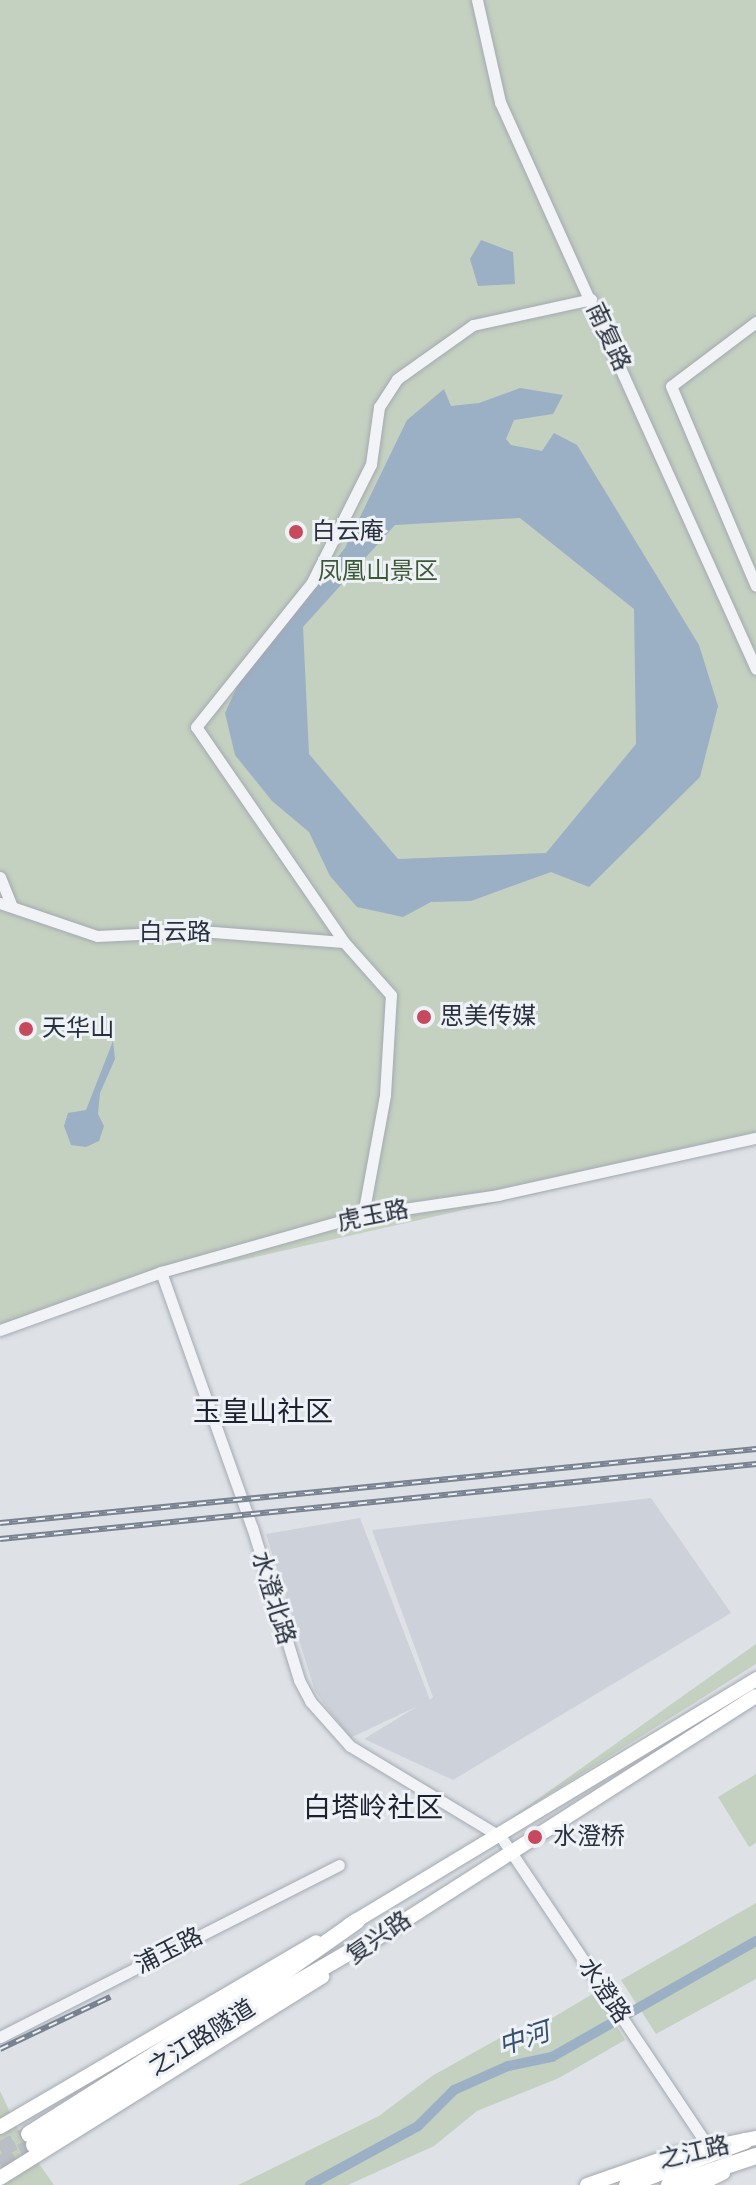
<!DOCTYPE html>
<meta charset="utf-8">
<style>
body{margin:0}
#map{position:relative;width:756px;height:2185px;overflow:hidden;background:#dee2e7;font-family:Karla,"Noto Sans SC",sans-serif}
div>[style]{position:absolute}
.built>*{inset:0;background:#cdd1d9}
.green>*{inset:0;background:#c4d0c0}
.water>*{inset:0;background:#9bb0c5}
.canal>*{height:10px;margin:-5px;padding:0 5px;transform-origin:5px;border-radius:5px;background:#9bb0c5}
.highway-tunnel>*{height:16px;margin-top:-8px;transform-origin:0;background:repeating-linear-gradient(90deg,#babec5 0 16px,transparent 0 24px)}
.roads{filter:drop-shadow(0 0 2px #a4a9b1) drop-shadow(0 0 2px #a4a9b1)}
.minor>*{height:11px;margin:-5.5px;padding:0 5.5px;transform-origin:5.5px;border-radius:5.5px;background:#f1f3f6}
.major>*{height:14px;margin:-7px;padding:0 7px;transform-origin:7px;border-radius:7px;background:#fff}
.highway>*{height:16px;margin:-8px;padding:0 8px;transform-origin:8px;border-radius:8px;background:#fff}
.rail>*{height:6px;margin-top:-3px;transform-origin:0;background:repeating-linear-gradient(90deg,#eef1f5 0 9px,#798290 0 18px);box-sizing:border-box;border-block:2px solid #798290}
.dots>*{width:22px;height:22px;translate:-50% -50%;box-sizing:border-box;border:4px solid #eef1f5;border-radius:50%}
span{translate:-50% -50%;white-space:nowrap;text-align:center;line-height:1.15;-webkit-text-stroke:6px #eef1f5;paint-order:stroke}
.street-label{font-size:24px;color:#28303d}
.poi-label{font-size:24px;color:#28303d}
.left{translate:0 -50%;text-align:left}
.park-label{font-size:24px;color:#3d5837}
.water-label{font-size:26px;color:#354f6e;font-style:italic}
.quarter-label{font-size:28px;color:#1b212e}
</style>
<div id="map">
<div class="built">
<div style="clip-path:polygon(651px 1498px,731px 1613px,453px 1780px,364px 1739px,418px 1706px,350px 1738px,315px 1691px,266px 1534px,360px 1518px,430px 1700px,433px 1697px,372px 1530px)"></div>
</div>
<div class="green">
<div style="clip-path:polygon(0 0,756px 0,756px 1144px,127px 1286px,0 1332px)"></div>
<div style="clip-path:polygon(756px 1644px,756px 1664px,507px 1821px)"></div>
<div style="clip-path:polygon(756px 1774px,756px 1843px,749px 1847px,718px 1797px)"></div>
<div style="clip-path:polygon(756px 1903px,756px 1979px,656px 2034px,621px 1980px)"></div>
<div style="clip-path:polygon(596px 1992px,625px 2040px,559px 2078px,477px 2111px,434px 2146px,348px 2185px,238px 2185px,379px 2116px,432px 2076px,505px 2035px,542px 2024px)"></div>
<div style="clip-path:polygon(0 2091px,25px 2144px,54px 2185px,0 2185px)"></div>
</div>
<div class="water">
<div style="clip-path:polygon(481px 240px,513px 252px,515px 284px,478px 286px,470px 259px)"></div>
<div style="clip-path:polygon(evenodd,520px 388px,563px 395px,553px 414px,514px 420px,506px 439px,511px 445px,542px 451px,554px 433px,577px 445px,699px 645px,718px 706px,700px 777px,589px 887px,551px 872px,471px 901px,431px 902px,403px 917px,357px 907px,330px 876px,309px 832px,272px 801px,235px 755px,225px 713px,241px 678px,345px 548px,407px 420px,444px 389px,451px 406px,479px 403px,520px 388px,520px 518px,634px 609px,636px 744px,546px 853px,398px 859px,309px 754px,303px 627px,395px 525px,520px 518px)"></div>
<div style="clip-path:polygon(113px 1041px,115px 1059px,100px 1093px,98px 1114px,104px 1126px,99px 1141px,86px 1147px,71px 1145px,64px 1126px,68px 1113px,86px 1110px)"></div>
</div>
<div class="canal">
<div style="left:310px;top:2185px;width:123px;rotate:-28.6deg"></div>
<div style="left:418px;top:2126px;width:51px;rotate:-45deg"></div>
<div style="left:454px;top:2090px;width:59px;rotate:-24deg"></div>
<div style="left:508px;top:2066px;width:45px;rotate:-11.6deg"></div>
<div style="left:552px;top:2057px;width:235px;rotate:-29.6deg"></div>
</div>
<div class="highway-tunnel">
<div style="left:0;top:2150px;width:33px;rotate:-29deg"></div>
<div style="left:0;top:2164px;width:39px;rotate:-29deg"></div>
</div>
<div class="roads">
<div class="minor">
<div style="left:477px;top:0;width:105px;rotate:77.3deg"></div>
<div style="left:500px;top:102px;width:622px;rotate:65.7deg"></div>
<div style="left:756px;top:322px;width:106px;rotate:143deg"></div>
<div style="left:671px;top:386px;width:217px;rotate:67deg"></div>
<div style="left:0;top:877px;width:29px;rotate:68deg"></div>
<div style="left:0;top:903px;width:102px;rotate:18.8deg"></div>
<div style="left:97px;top:936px;width:103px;rotate:-2.8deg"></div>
<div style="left:200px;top:931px;width:144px;rotate:4.4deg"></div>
<div style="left:363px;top:1215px;width:122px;rotate:-79.6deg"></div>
<div style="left:385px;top:1095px;width:100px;rotate:-86.6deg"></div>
<div style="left:391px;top:995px;width:71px;rotate:-131.6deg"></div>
<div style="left:344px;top:942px;width:261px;rotate:-124.5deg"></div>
<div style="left:196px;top:727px;width:186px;rotate:-51.3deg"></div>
<div style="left:312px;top:582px;width:132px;rotate:-63.4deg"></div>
<div style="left:371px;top:464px;width:58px;rotate:-82deg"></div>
<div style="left:379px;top:407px;width:33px;rotate:-57deg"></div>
<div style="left:397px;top:379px;width:93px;rotate:-35.4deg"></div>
<div style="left:473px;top:325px;width:121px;rotate:-12.4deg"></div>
<div style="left:161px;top:1272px;width:271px;rotate:70.4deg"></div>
<div style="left:252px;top:1527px;width:160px;rotate:72.9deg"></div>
<div style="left:299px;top:1680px;width:24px;rotate:62deg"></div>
<div style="left:310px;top:1701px;width:60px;rotate:48.4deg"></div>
<div style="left:350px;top:1746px;width:176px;rotate:31.1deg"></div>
<div style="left:501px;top:1837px;width:372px;rotate:56.2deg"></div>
<div style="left:0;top:1330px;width:171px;rotate:-19.8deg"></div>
<div style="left:161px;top:1272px;width:210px;rotate:-15.8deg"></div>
<div style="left:363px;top:1215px;width:136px;rotate:-8.4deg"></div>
<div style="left:498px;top:1195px;width:264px;rotate:-12.5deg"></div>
<div style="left:0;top:2037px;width:380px;rotate:-26.9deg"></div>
</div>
<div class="major">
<div style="left:349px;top:1925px;width:476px;rotate:-31.1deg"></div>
<div style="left:368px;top:1944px;width:460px;rotate:-32.6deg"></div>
<div style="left:0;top:2127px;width:366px;rotate:-30.3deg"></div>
<div style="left:0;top:2178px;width:380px;rotate:-32deg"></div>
<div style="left:587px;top:2185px;width:94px;rotate:-19.2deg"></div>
<div style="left:676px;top:2154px;width:82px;rotate:-11.3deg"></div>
<div style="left:698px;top:2185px;width:28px;rotate:-26deg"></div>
</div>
<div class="highway">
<div style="left:29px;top:2134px;width:292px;rotate:-32.3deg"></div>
<div style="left:276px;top:1978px;width:99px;rotate:-35.1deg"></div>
<div style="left:34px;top:2145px;width:191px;rotate:-32.6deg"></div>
<div style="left:195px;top:2042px;width:207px;rotate:-30.2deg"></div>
<div style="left:627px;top:2185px;width:126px;rotate:-20.4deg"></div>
<div style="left:669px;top:2185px;width:92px;rotate:-18.4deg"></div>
</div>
</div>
<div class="rail">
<div style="left:0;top:1523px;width:760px;rotate:-5.59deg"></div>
<div style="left:0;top:1539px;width:760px;rotate:-5.67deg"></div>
<div style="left:0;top:2049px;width:122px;rotate:-25.3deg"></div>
</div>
<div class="dots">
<div style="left:296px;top:532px;background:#c6495e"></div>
<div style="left:424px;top:1017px;background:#c6495e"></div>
<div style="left:26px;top:1029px;background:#c6495e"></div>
<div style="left:535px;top:1837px;background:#c6495e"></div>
</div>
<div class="street-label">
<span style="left:608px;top:337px;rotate:65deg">南复路</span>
<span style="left:175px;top:933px">白云路</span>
<span style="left:373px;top:1216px;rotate:-11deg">虎玉路</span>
<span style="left:273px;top:1598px;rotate:73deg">水澄北路</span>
<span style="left:379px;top:1938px;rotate:-35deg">复兴路</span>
<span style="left:169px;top:1951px;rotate:-27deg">浦玉路</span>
<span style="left:604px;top:1991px;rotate:56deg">水澄路</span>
<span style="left:202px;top:2038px;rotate:-32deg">之江路隧道</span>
<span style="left:694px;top:2153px;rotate:-13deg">之江路</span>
</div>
<div class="poi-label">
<span class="left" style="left:312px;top:532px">白云庵</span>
<span class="left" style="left:440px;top:1017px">思美传媒</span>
<span class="left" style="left:42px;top:1029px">天华山</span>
<span class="left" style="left:553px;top:1837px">水澄桥</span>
</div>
<div class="park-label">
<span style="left:378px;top:572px">凤凰山景区</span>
</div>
<div class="water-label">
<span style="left:524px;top:2039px;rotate:-18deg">中河</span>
</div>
<div class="quarter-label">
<span style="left:263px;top:1412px">玉皇山社区</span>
<span style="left:373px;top:1808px">白塔岭社区</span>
</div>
</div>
